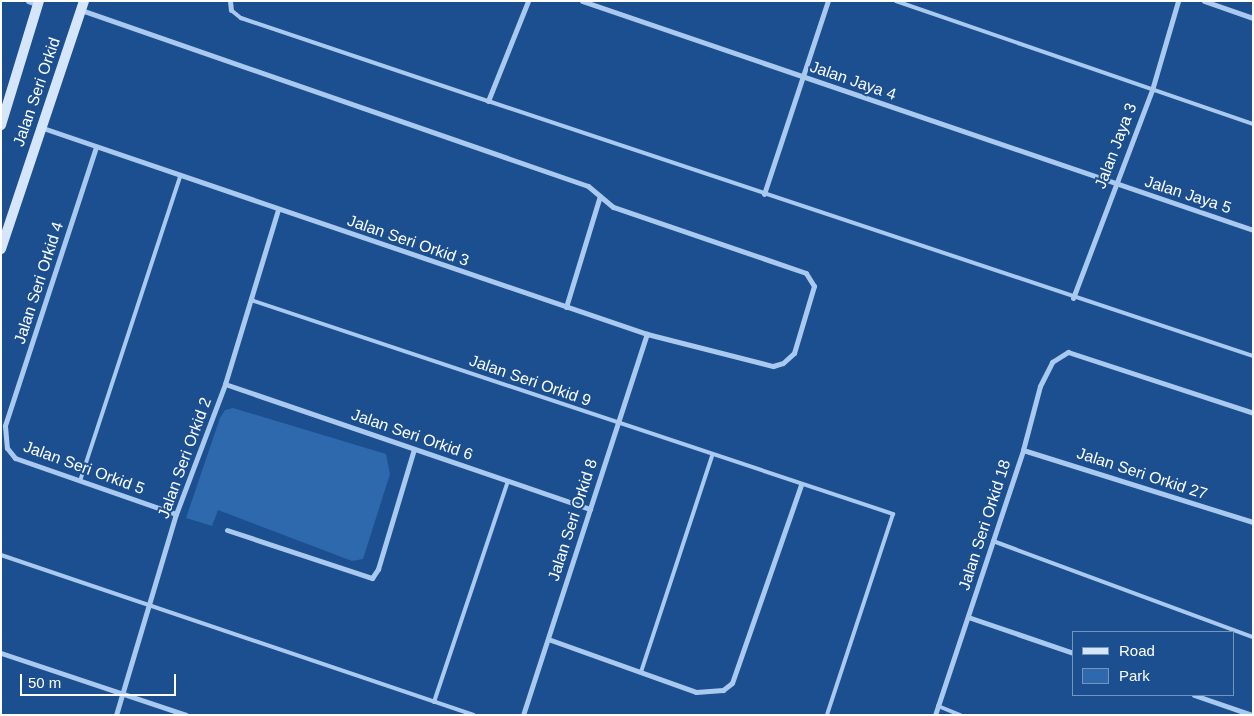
<!DOCTYPE html>
<style>
body{margin:0}
#map{position:relative;width:1254px;height:716px;overflow:hidden;background:#1b4f8f;font-family:Helvetica,sans-serif}
div>[style]{position:absolute}
.green>*{inset:0;background:#2e69ad}
.service>*{height:4px;margin:-2px;padding:0 2px;transform-origin:2px;border-radius:2px;background:#a9c9ee}
.minor>*{height:5px;margin:-2.5px;padding:0 2.5px;transform-origin:2.5px;border-radius:2.5px;background:#a9c9ee}
.secondary>*{height:10px;margin:-5px;padding:0 5px;transform-origin:5px;border-radius:5px;background:#d6e6fa}
span{translate:-50% -50%;white-space:nowrap;text-align:center;line-height:1.15;-webkit-text-stroke:4px #1b4f8f;paint-order:stroke}
.street-label{font-size:16px;color:#fff}
.frame{position:absolute;inset:0;border:2px solid #fff;pointer-events:none}
.legend{position:absolute;left:1072px;top:631px;width:162px;height:65px;box-sizing:border-box;background:#1b4f8f;border:1px solid #7695bc;margin:0;padding:6px 9px;list-style:none;font-size:15px;color:#fff}
.legend li{display:flex;align-items:center;gap:10px;height:25px}
.legend b{width:25px;border:1px solid #7695bc}
.scale{position:absolute;left:20px;top:674px;width:156px;height:22px;box-sizing:border-box;border:2px solid #fff;border-top:0;padding-left:6px;font-size:15px;line-height:18px;white-space:nowrap;color:#fff;-webkit-text-stroke:4px #1b4f8f;paint-order:stroke}
</style>
<div id="map">
<div class="green">
<div style="clip-path:polygon(233px 408px,386px 454px,390px 474px,363px 559px,352px 561px,218px 510px,212px 526px,186px 518px,220px 418px,225px 410px)"></div>
</div>
<div class="service">
<div style="left:896px;top:1px;width:378px;rotate:19deg"></div>
<div style="left:231px;top:10px;width:13px;rotate:39deg"></div>
<div style="left:241px;top:18px;width:261px;rotate:18.6deg"></div>
<div style="left:488px;top:101px;width:806px;rotate:18.43deg"></div>
<div style="left:251px;top:300px;width:677px;rotate:18.43deg"></div>
<div style="left:893px;top:514px;width:212px;rotate:108.2deg"></div>
<div style="left:80px;top:481px;width:321px;rotate:-71.8deg"></div>
<div style="left:993px;top:541px;width:277px;rotate:20.3deg"></div>
<div style="left:1px;top:555px;width:499px;rotate:18.7deg"></div>
<div style="left:641px;top:672px;width:227px;rotate:-71.8deg"></div>
<div style="left:434px;top:702px;width:233px;rotate:-71.5deg"></div>
<div style="left:938px;top:706px;width:24px;rotate:22deg"></div>
</div>
<div class="minor">
<div style="left:28px;top:1px;width:9px;rotate:18deg"></div>
<div style="left:230px;top:1px;width:9px;rotate:84deg"></div>
<div style="left:582px;top:1px;width:709px;rotate:18.84deg"></div>
<div style="left:1204px;top:1px;width:52px;rotate:19.1deg"></div>
<div style="left:488px;top:101px;width:108px;rotate:-68.2deg"></div>
<div style="left:40px;top:127px;width:641px;rotate:18.83deg"></div>
<div style="left:647px;top:334px;width:130px;rotate:14.3deg"></div>
<div style="left:773px;top:366px;width:10px;rotate:-17deg"></div>
<div style="left:783px;top:363px;width:15px;rotate:-42deg"></div>
<div style="left:794px;top:353px;width:70px;rotate:-73.4deg"></div>
<div style="left:814px;top:286px;width:15px;rotate:-122deg"></div>
<div style="left:806px;top:273px;width:204px;rotate:-161.1deg"></div>
<div style="left:613px;top:207px;width:33px;rotate:-140deg"></div>
<div style="left:588px;top:186px;width:537px;rotate:-160.86deg"></div>
<div style="left:96px;top:147px;width:293px;rotate:108.1deg"></div>
<div style="left:5px;top:426px;width:22px;rotate:85deg"></div>
<div style="left:7px;top:448px;width:13px;rotate:51deg"></div>
<div style="left:15px;top:458px;width:170px;rotate:19.2deg"></div>
<div style="left:764px;top:194px;width:203px;rotate:-71.7deg"></div>
<div style="left:1073px;top:298px;width:222px;rotate:-69.2deg"></div>
<div style="left:1152px;top:90px;width:93px;rotate:-73.7deg"></div>
<div style="left:566px;top:307px;width:116px;rotate:-73deg"></div>
<div style="left:225px;top:384px;width:386px;rotate:18.9deg"></div>
<div style="left:1023px;top:450px;width:241px;rotate:17.4deg"></div>
<div style="left:227px;top:530px;width:153px;rotate:18.3deg"></div>
<div style="left:372px;top:578px;width:11px;rotate:-56deg"></div>
<div style="left:378px;top:569px;width:125px;rotate:-73.3deg"></div>
<div style="left:968px;top:617px;width:111px;rotate:18.9deg"></div>
<div style="left:548px;top:639px;width:157px;rotate:19.7deg"></div>
<div style="left:696px;top:692px;width:27px;rotate:-4deg"></div>
<div style="left:723px;top:690px;width:11px;rotate:-38deg"></div>
<div style="left:732px;top:683px;width:210px;rotate:-70.8deg"></div>
<div style="left:1px;top:653px;width:195px;rotate:18.5deg"></div>
<div style="left:1194px;top:695px;width:61px;rotate:19deg"></div>
<div style="left:116px;top:715px;width:210px;rotate:-73.4deg"></div>
<div style="left:176px;top:514px;width:139px;rotate:-69.3deg"></div>
<div style="left:225px;top:384px;width:182px;rotate:-73.1deg"></div>
<div style="left:523px;top:715px;width:401px;rotate:-72deg"></div>
<div style="left:935px;top:715px;width:279px;rotate:-71.6deg"></div>
<div style="left:1023px;top:450px;width:66px;rotate:-75.1deg"></div>
<div style="left:1040px;top:386px;width:27px;rotate:-63deg"></div>
<div style="left:1052px;top:362px;width:19px;rotate:-32deg"></div>
<div style="left:1068px;top:352px;width:195px;rotate:18.2deg"></div>
</div>
<div class="secondary">
<div style="left:1px;top:125px;width:130px;rotate:-73deg"></div>
<div style="left:1px;top:249px;width:262px;rotate:-71.5deg"></div>
</div>
<div class="street-label">
<span style="left:853px;top:81px;rotate:19deg">Jalan Jaya 4</span>
<span style="left:37px;top:92px;rotate:-71deg">Jalan Seri Orkid</span>
<span style="left:1116px;top:146px;rotate:-69deg">Jalan Jaya 3</span>
<span style="left:1188px;top:195px;rotate:18deg">Jalan Jaya 5</span>
<span style="left:408px;top:241px;rotate:19deg">Jalan Seri Orkid 3</span>
<span style="left:39px;top:283px;rotate:-72deg">Jalan Seri Orkid 4</span>
<span style="left:530px;top:381px;rotate:19deg">Jalan Seri Orkid 9</span>
<span style="left:412px;top:435px;rotate:19deg">Jalan Seri Orkid 6</span>
<span style="left:185px;top:458px;rotate:-70deg">Jalan Seri Orkid 2</span>
<span style="left:84px;top:468px;rotate:20deg">Jalan Seri Orkid 5</span>
<span style="left:1142px;top:474px;rotate:18deg">Jalan Seri Orkid 27</span>
<span style="left:573px;top:520px;rotate:-72deg">Jalan Seri Orkid 8</span>
<span style="left:985px;top:525px;rotate:-72deg">Jalan Seri Orkid 18</span>
</div>
<div class="frame"></div>
<ul class="legend">
<li><b style="height:6px;background:#d6e6fa"></b>Road</li>
<li><b style="height:14px;background:#2e69ad"></b>Park</li>
</ul>
<div class="scale">50 m</div>
</div>
